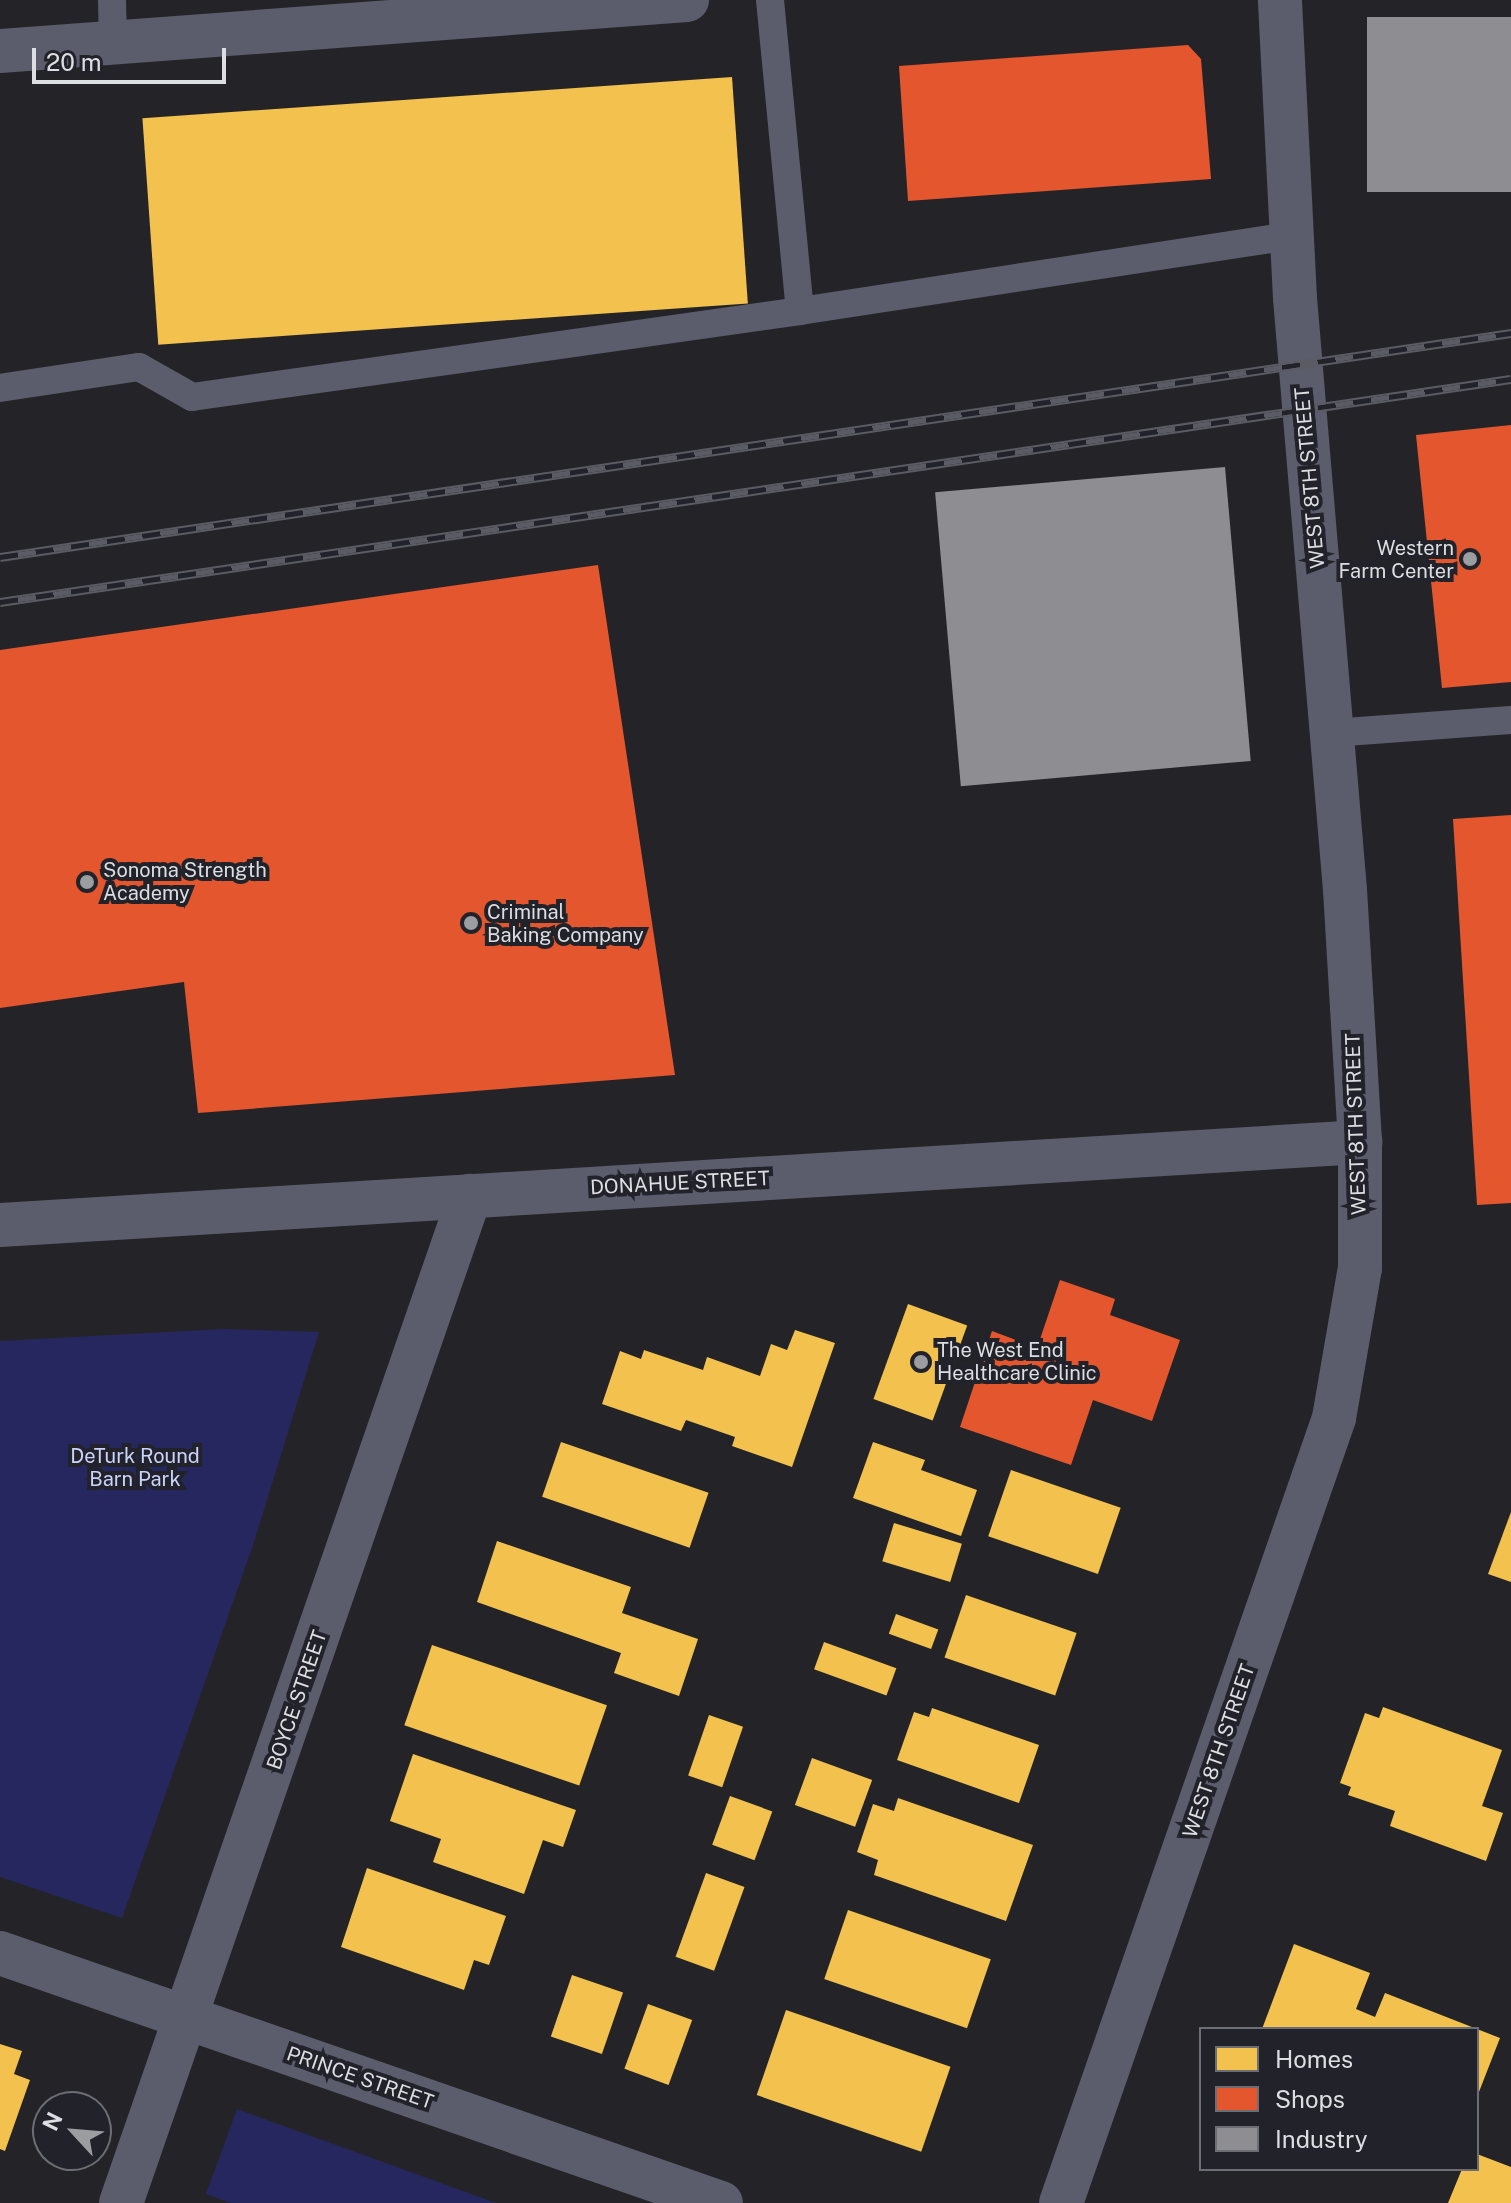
<!DOCTYPE html>
<style>
body{margin:0}
#map{position:relative;width:1511px;height:2203px;overflow:hidden;background:#242428;font-family:"Public Sans",sans-serif}
div>[style]{position:absolute}
.green>*{inset:0;background:#27275f}
.homes>*{inset:0;background:#f2c14e;transform-origin:0 0}
.shops>*{inset:0;background:#e4572e}
.industry>*{inset:0;background:#8d8d92;transform-origin:0 0}
.service>*{height:28px;margin:-14px;padding:0 14px;transform-origin:14px;border-radius:14px;background:#5b5d6d}
.minor>*{height:44px;margin:-22px;padding:0 22px;transform-origin:22px;border-radius:22px;background:#5b5d6d}
.rail>*{height:9px;margin-top:-4.5px;transform-origin:0;background:repeating-linear-gradient(90deg,#22232a 0 18px,#5b5b64 0 36px);box-sizing:border-box;border-block:2px solid #5b5b64}
.dots>*{width:22px;height:22px;translate:-50% -50%;box-sizing:border-box;border:4px solid #22232a;border-radius:50%}
span{translate:-50% -50%;white-space:nowrap;text-align:center;line-height:1.15;-webkit-text-stroke:8px #22232a;paint-order:stroke}
.street-label{font-size:20px;color:#dddee2}
.poi-label{font-size:20px;color:#dddee2}
.right{translate:-100% -50%;text-align:right}
.left{translate:0 -50%;text-align:left}
.park-label{font-size:20px;color:#ccd2fe}
.legend{position:absolute;left:1199px;top:2027px;width:280px;height:144px;box-sizing:border-box;background:#22232a;border:2px solid #6d6e74;margin:0;padding:10px 14px;list-style:none;font-size:24px;color:#dddee2}
.legend li{display:flex;align-items:center;gap:16px;height:40px}
.legend b{width:40px;border:2px solid #6d6e74}
.north{position:absolute;left:32px;top:2091px;width:80px;height:80px;box-sizing:border-box;background:#22232a;border:2px solid #6d6e74;border-radius:50%;rotate:296deg;font-size:22px;font-weight:700;line-height:32px;text-align:center;color:#dddee2}
.north::after{content:'';display:block;margin:auto;width:28px;height:36px;background:#9c9da1;clip-path:polygon(50% 0,100% 100%,50% 72%,0 100%)}
.scale{position:absolute;left:32px;top:48px;width:194px;height:36px;box-sizing:border-box;border:4px solid #dddee2;border-top:0;padding-left:10px;font-size:24px;line-height:28px;white-space:nowrap;color:#dddee2;-webkit-text-stroke:6px #22232a;paint-order:stroke}
</style>
<div id="map">
<div class="green">
<div style="clip-path:polygon(223px 1329px,319px 1332px,253px 1545px,122px 1918px,0 1877px,0 1341px)"></div>
<div style="clip-path:polygon(237px 2109px,496px 2203px,231px 2203px,206px 2194px)"></div>
</div>
<div class="homes">
<div style="left:732px;top:77px;width:227px;height:591px;rotate:86deg"></div>
<div style="left:908px;top:1304px;width:63px;height:101px;rotate:20deg"></div>
<div style="clip-path:polygon(795px 1330px,835px 1343px,792px 1467px,732px 1446px,735px 1437px,686px 1420px,681px 1431px,602px 1404px,620px 1351px,641px 1359px,644px 1350px,703px 1370px,707px 1357px,760px 1376px,771px 1344px,787px 1350px)"></div>
<div style="left:561px;top:1442px;width:156px;height:58px;rotate:19deg"></div>
<div style="clip-path:polygon(873px 1442px,925px 1460px,921px 1470px,977px 1490px,961px 1536px,853px 1498px)"></div>
<div style="left:1011px;top:1470px;width:116px;height:70px;rotate:19deg"></div>
<div style="clip-path:polygon(1511px 1512px,1511px 1582px,1488px 1574px)"></div>
<div style="left:894px;top:1523px;width:71px;height:40px;rotate:17deg"></div>
<div style="clip-path:polygon(497px 1541px,631px 1587px,622px 1613px,698px 1639px,679px 1696px,614px 1673px,621px 1653px,477px 1602px)"></div>
<div style="left:966px;top:1595px;width:117px;height:66px;rotate:19deg"></div>
<div style="left:896px;top:1614px;width:45px;height:21px;rotate:20deg"></div>
<div style="left:824px;top:1642px;width:77px;height:29px;rotate:20deg"></div>
<div style="left:432px;top:1645px;width:185px;height:85px;rotate:19deg"></div>
<div style="clip-path:polygon(1383px 1707px,1502px 1750px,1482px 1806px,1503px 1813px,1486px 1861px,1390px 1826px,1395px 1811px,1348px 1795px,1351px 1787px,1340px 1783px,1365px 1713px,1379px 1718px)"></div>
<div style="clip-path:polygon(932px 1708px,1039px 1745px,1019px 1803px,897px 1760px,914px 1712px,929px 1717px)"></div>
<div style="left:709px;top:1715px;width:36px;height:64px;rotate:19deg"></div>
<div style="clip-path:polygon(413px 1754px,576px 1810px,563px 1847px,543px 1840px,524px 1894px,433px 1862px,441px 1839px,390px 1821px)"></div>
<div style="left:812px;top:1758px;width:64px;height:50px;rotate:20deg"></div>
<div style="left:730px;top:1796px;width:45px;height:52px;rotate:20deg"></div>
<div style="clip-path:polygon(898px 1798px,1033px 1845px,1006px 1921px,874px 1875px,878px 1860px,857px 1852px,873px 1804px,894px 1811px)"></div>
<div style="clip-path:polygon(367px 1868px,506px 1916px,489px 1965px,474px 1960px,464px 1990px,341px 1947px)"></div>
<div style="left:706px;top:1873px;width:41px;height:89px;rotate:20deg"></div>
<div style="left:848px;top:1910px;width:151px;height:73px;rotate:19deg"></div>
<div style="clip-path:polygon(1294px 1944px,1370px 1973px,1356px 2009px,1375px 2017px,1385px 1993px,1500px 2038px,1477px 2097px,1477px 2029px,1262px 2029px)"></div>
<div style="left:572px;top:1975px;width:54px;height:65px;rotate:19deg"></div>
<div style="left:648px;top:2004px;width:47px;height:69px;rotate:20deg"></div>
<div style="left:786px;top:2010px;width:174px;height:90px;rotate:19deg"></div>
<div style="clip-path:polygon(0 2044px,22px 2051px,14px 2074px,30px 2080px,5px 2151px,0 2149px)"></div>
<div style="clip-path:polygon(1477px 2154px,1511px 2167px,1511px 2203px,1448px 2203px,1462px 2169px,1477px 2169px)"></div>
</div>
<div class="shops">
<div style="clip-path:polygon(1188px 45px,1201px 59px,1211px 179px,908px 201px,899px 66px)"></div>
<div style="clip-path:polygon(1511px 425px,1511px 682px,1442px 688px,1416px 435px)"></div>
<div style="clip-path:polygon(598px 565px,675px 1075px,198px 1113px,184px 982px,0 1008px,0 650px)"></div>
<div style="clip-path:polygon(1511px 815px,1511px 1203px,1477px 1205px,1453px 819px)"></div>
<div style="clip-path:polygon(1060px 1280px,1115px 1299px,1110px 1315px,1180px 1340px,1152px 1421px,1093px 1400px,1071px 1465px,960px 1427px,992px 1331px,1037px 1348px)"></div>
</div>
<div class="industry">
<div style="left:1511px;top:17px;width:175px;height:144px;rotate:90deg"></div>
<div style="left:1225px;top:467px;width:295px;height:291px;rotate:85deg"></div>
</div>
<div class="service">
<div style="left:112px;top:0;width:43px;rotate:88.7deg"></div>
<div style="left:770px;top:0;width:312px;rotate:84.5deg"></div>
<div style="left:0;top:388px;width:141px;rotate:-8.6deg"></div>
<div style="left:139px;top:367px;width:61px;rotate:29.5deg"></div>
<div style="left:192px;top:397px;width:614px;rotate:-8.05deg"></div>
<div style="left:800px;top:311px;width:498px;rotate:-8.7deg"></div>
<div style="left:1332px;top:733px;width:179px;rotate:-4.2deg"></div>
</div>
<div class="minor">
<div style="left:0;top:51px;width:689px;rotate:-4.25deg"></div>
<div style="left:0;top:1225px;width:1363px;rotate:-3.49deg"></div>
<div style="left:0;top:1953px;width:763px;rotate:19.12deg"></div>
<div style="left:121px;top:2203px;width:1066px;rotate:-70.89deg"></div>
<div style="left:1061px;top:2203px;width:831px;rotate:-70.82deg"></div>
<div style="left:1334px;top:1418px;width:152px;rotate:-80.2deg"></div>
<div style="left:1360px;top:1268px;width:126px;rotate:-90deg"></div>
<div style="left:1360px;top:1142px;width:252px;rotate:-93.4deg"></div>
<div style="left:1345px;top:890px;width:594px;rotate:-94.83deg"></div>
<div style="left:1295px;top:298px;width:298px;rotate:-92.9deg"></div>
</div>
<div class="rail">
<div style="left:0;top:557px;width:1528px;rotate:-8.43deg"></div>
<div style="left:0;top:602px;width:1527px;rotate:-8.4deg"></div>
</div>
<div class="dots">
<div style="left:1470px;top:559px;background:#9c9da1"></div>
<div style="left:87px;top:882px;background:#9c9da1"></div>
<div style="left:471px;top:923px;background:#9c9da1"></div>
<div style="left:921px;top:1362px;background:#9c9da1"></div>
</div>
<div class="street-label">
<span style="left:1310px;top:478px;rotate:-95deg">WEST 8TH STREET</span>
<span style="left:1356px;top:1124px;rotate:-92deg">WEST 8TH STREET</span>
<span style="left:680px;top:1183px;rotate:-3deg">DONAHUE STREET</span>
<span style="left:297px;top:1700px;rotate:-71deg">BOYCE STREET</span>
<span style="left:1219px;top:1751px;rotate:-71deg">WEST 8TH STREET</span>
<span style="left:360px;top:2078px;rotate:19deg">PRINCE STREET</span>
</div>
<div class="poi-label">
<span class="right" style="left:1454px;top:560px">Western<br>Farm Center</span>
<span class="left" style="left:103px;top:882px">Sonoma Strength<br>Academy</span>
<span class="left" style="left:487px;top:924px">Criminal<br>Baking Company</span>
<span class="left" style="left:937px;top:1362px">The West End<br>Healthcare Clinic</span>
</div>
<div class="park-label">
<span style="left:135px;top:1468px">DeTurk Round<br>Barn Park</span>
</div>
<ul class="legend">
<li><b style="height:22px;background:#f2c14e"></b>Homes</li>
<li><b style="height:22px;background:#e4572e"></b>Shops</li>
<li><b style="height:22px;background:#8d8d92"></b>Industry</li>
</ul>
<div class="north">N</div>
<div class="scale">20 m</div>
</div>
